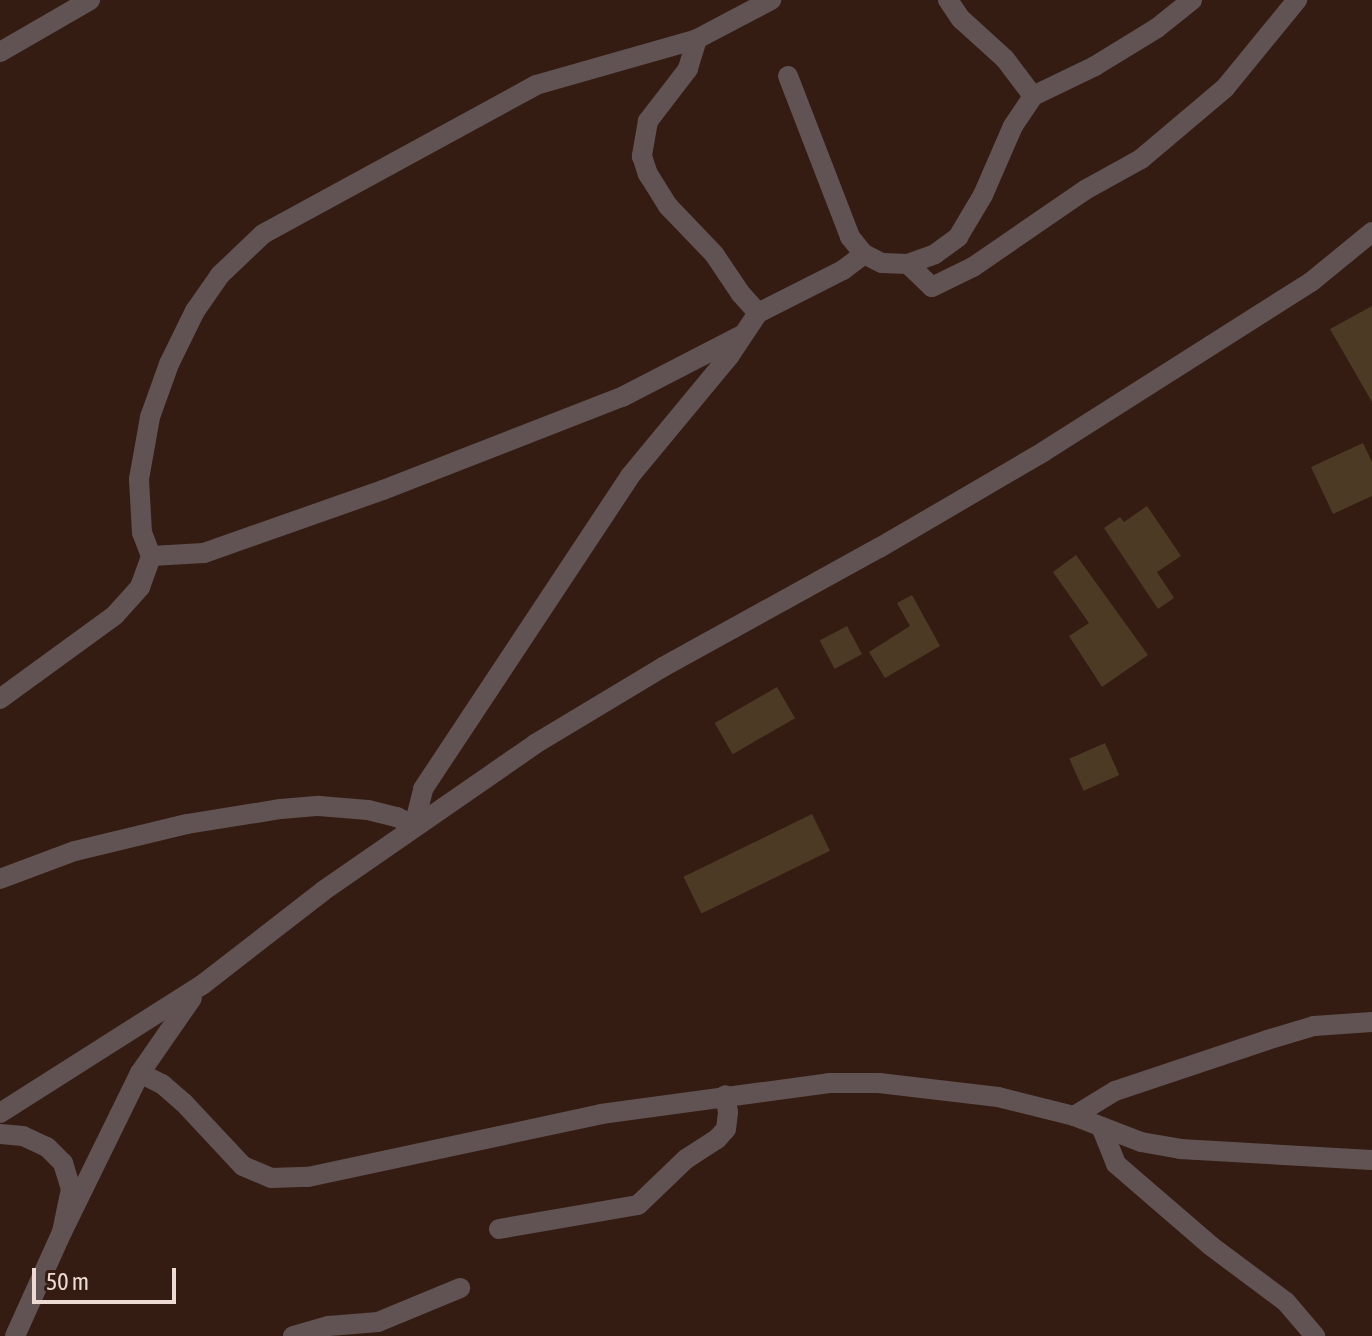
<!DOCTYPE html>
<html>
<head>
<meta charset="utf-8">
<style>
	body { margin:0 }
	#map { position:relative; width:1372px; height:1336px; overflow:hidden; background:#351c12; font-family:"Asap Condensed",sans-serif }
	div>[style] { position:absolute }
	.building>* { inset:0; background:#4c3a24; transform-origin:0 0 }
	.minor>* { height:20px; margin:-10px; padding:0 10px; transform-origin:10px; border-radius:10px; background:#615354 }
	span { translate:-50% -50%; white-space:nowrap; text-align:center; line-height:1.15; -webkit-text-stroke:7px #351c12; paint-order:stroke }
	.scale { position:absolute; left:32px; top:1268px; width:144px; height:36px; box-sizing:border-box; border:4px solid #ecdad3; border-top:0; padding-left:10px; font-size:24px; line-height:28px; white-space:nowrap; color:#ecdad3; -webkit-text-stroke:6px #351c12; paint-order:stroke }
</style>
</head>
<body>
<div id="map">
	<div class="building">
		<div style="clip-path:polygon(1372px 306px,1372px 402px,1330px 329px)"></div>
		<div style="clip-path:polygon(1363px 443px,1372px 462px,1372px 496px,1333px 514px,1311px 467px)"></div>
		<div style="clip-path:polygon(1147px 506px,1181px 556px,1157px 572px,1174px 598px,1158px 609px,1104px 528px,1120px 517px,1124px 522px)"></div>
		<div style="clip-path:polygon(1076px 555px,1148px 655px,1102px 687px,1069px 636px,1089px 623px,1053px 572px)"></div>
		<div style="clip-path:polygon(912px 595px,940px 646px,885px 678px,869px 652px,910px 626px,897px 603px)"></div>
		<div style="left:847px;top:626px;width:32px;height:31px;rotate:62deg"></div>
		<div style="left:777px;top:687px;width:36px;height:72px;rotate:60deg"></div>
		<div style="left:1105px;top:743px;width:35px;height:39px;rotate:66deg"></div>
		<div style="left:812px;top:814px;width:41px;height:143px;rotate:64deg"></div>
	</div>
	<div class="minor">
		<div style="left:948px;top:0;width:23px;rotate:56deg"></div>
		<div style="left:961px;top:19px;width:59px;rotate:42.3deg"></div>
		<div style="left:1005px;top:59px;width:46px;rotate:52.9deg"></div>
		<div style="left:697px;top:39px;width:31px;rotate:107deg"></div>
		<div style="left:688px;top:69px;width:66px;rotate:127.6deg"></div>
		<div style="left:648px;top:121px;width:36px;rotate:100deg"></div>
		<div style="left:642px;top:156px;width:19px;rotate:72deg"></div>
		<div style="left:648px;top:174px;width:38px;rotate:58deg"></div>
		<div style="left:668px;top:206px;width:66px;rotate:46.2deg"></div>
		<div style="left:714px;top:254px;width:48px;rotate:56deg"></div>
		<div style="left:741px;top:294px;width:25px;rotate:48deg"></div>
		<div style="left:0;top:52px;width:104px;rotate:-30deg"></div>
		<div style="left:788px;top:76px;width:173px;rotate:68.9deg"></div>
		<div style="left:850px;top:237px;width:22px;rotate:51deg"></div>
		<div style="left:864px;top:254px;width:20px;rotate:27deg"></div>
		<div style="left:882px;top:263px;width:26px;rotate:2deg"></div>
		<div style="left:908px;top:264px;width:29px;rotate:-20deg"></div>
		<div style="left:935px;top:254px;width:29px;rotate:-36deg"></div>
		<div style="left:958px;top:237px;width:49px;rotate:-59.2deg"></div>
		<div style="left:983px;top:195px;width:75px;rotate:-66.5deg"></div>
		<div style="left:1013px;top:126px;width:36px;rotate:-56deg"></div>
		<div style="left:1033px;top:96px;width:69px;rotate:-25.8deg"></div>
		<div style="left:1095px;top:66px;width:73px;rotate:-31.5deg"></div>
		<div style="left:1157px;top:28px;width:45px;rotate:-38.7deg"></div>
		<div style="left:908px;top:264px;width:33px;rotate:44deg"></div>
		<div style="left:932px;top:287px;width:46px;rotate:-26deg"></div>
		<div style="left:973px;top:267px;width:136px;rotate:-34.5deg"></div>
		<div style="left:1085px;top:190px;width:64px;rotate:-29deg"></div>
		<div style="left:1141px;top:159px;width:110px;rotate:-40.2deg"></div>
		<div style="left:1225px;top:88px;width:114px;rotate:-50.7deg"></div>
		<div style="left:151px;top:556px;width:53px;rotate:-3.2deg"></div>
		<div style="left:204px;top:553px;width:190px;rotate:-19.4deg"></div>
		<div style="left:383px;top:490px;width:256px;rotate:-21.3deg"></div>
		<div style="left:622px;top:397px;width:133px;rotate:-27.3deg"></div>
		<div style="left:0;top:699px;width:142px;rotate:-36.1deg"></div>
		<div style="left:115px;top:615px;width:38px;rotate:-48deg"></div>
		<div style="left:140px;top:587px;width:33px;rotate:-70deg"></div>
		<div style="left:151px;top:556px;width:25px;rotate:-111deg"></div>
		<div style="left:142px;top:533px;width:54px;rotate:-93.2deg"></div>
		<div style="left:139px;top:479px;width:63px;rotate:-79.9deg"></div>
		<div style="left:150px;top:417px;width:56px;rotate:-70.3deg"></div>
		<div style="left:169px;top:364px;width:59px;rotate:-63.9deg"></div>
		<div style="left:195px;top:311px;width:44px;rotate:-55.2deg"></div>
		<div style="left:220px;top:275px;width:59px;rotate:-43.6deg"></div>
		<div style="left:263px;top:234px;width:311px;rotate:-28.6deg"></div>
		<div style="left:536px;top:85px;width:167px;rotate:-15.9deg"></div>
		<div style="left:697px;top:39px;width:84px;rotate:-27.8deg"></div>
		<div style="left:414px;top:826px;width:38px;rotate:-76deg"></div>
		<div style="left:423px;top:789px;width:375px;rotate:-56.5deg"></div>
		<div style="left:630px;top:476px;width:157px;rotate:-50.4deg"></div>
		<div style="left:730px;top:355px;width:50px;rotate:-56.3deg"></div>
		<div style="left:758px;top:313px;width:95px;rotate:-26.8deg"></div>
		<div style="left:843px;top:270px;width:26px;rotate:-37deg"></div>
		<div style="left:0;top:879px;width:80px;rotate:-20.5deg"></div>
		<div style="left:75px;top:851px;width:115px;rotate:-13.6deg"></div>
		<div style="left:187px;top:824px;width:95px;rotate:-9.1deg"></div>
		<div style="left:281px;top:809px;width:38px;rotate:-5deg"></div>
		<div style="left:319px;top:806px;width:49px;rotate:4.7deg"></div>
		<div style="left:368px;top:810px;width:30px;rotate:14deg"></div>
		<div style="left:397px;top:817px;width:19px;rotate:28deg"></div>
		<div style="left:140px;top:1073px;width:25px;rotate:27deg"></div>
		<div style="left:162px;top:1084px;width:29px;rotate:41deg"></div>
		<div style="left:184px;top:1103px;width:86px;rotate:46.9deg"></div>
		<div style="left:243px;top:1166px;width:30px;rotate:23deg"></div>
		<div style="left:271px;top:1178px;width:37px;rotate:-2deg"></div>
		<div style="left:308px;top:1177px;width:300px;rotate:-12.1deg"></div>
		<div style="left:601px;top:1114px;width:230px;rotate:-7.7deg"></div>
		<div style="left:829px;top:1083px;width:50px"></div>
		<div style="left:879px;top:1083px;width:120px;rotate:6.7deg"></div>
		<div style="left:998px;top:1097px;width:78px;rotate:14deg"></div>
		<div style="left:1074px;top:1116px;width:72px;rotate:21.2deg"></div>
		<div style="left:1141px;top:1142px;width:40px;rotate:10deg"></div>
		<div style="left:1180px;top:1149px;width:192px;rotate:3.3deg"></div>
		<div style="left:0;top:1113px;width:239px;rotate:-32.4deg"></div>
		<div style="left:202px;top:985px;width:153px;rotate:-37.8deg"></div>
		<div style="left:323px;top:891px;width:258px;rotate:-34.7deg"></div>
		<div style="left:535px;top:744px;width:149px;rotate:-31deg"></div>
		<div style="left:663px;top:667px;width:247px;rotate:-28.9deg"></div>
		<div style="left:879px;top:548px;width:190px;rotate:-30.3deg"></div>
		<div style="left:1043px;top:452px;width:317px;rotate:-32.4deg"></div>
		<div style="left:1311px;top:282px;width:79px;rotate:-39.3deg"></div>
		<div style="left:1074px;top:1116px;width:48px;rotate:-31.4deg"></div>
		<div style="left:1115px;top:1091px;width:160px;rotate:-18.5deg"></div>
		<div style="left:1267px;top:1040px;width:49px;rotate:-16.6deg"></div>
		<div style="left:1314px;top:1026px;width:58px;rotate:-3.9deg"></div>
		<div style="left:1102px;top:1129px;width:38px;rotate:68deg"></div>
		<div style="left:1116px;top:1164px;width:125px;rotate:40.8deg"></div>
		<div style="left:1211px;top:1246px;width:94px;rotate:36.7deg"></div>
		<div style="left:1286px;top:1302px;width:45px;rotate:49.5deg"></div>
		<div style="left:0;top:1134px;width:23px;rotate:5deg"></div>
		<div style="left:23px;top:1136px;width:26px;rotate:25deg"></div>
		<div style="left:47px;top:1147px;width:23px;rotate:45deg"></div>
		<div style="left:63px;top:1163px;width:27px;rotate:73deg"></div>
		<div style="left:71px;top:1189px;width:44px;rotate:101.8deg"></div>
		<div style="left:62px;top:1232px;width:114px;rotate:114.3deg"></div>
		<div style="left:499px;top:1229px;width:141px;rotate:-9.8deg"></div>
		<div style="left:638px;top:1205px;width:66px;rotate:-43.8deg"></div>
		<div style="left:686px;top:1159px;width:37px;rotate:-33deg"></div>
		<div style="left:717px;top:1139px;width:13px;rotate:-48deg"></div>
		<div style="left:726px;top:1129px;width:17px;rotate:-83deg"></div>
		<div style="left:728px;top:1112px;width:17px;rotate:-100deg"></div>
		<div style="left:62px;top:1232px;width:177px;rotate:-63.9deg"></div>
		<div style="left:140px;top:1073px;width:91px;rotate:-55.3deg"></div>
		<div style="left:293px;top:1336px;width:37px;rotate:-16deg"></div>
		<div style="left:329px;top:1326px;width:49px;rotate:-4.7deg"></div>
		<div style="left:378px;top:1322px;width:89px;rotate:-22.5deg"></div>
	</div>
	<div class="scale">50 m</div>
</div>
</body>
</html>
